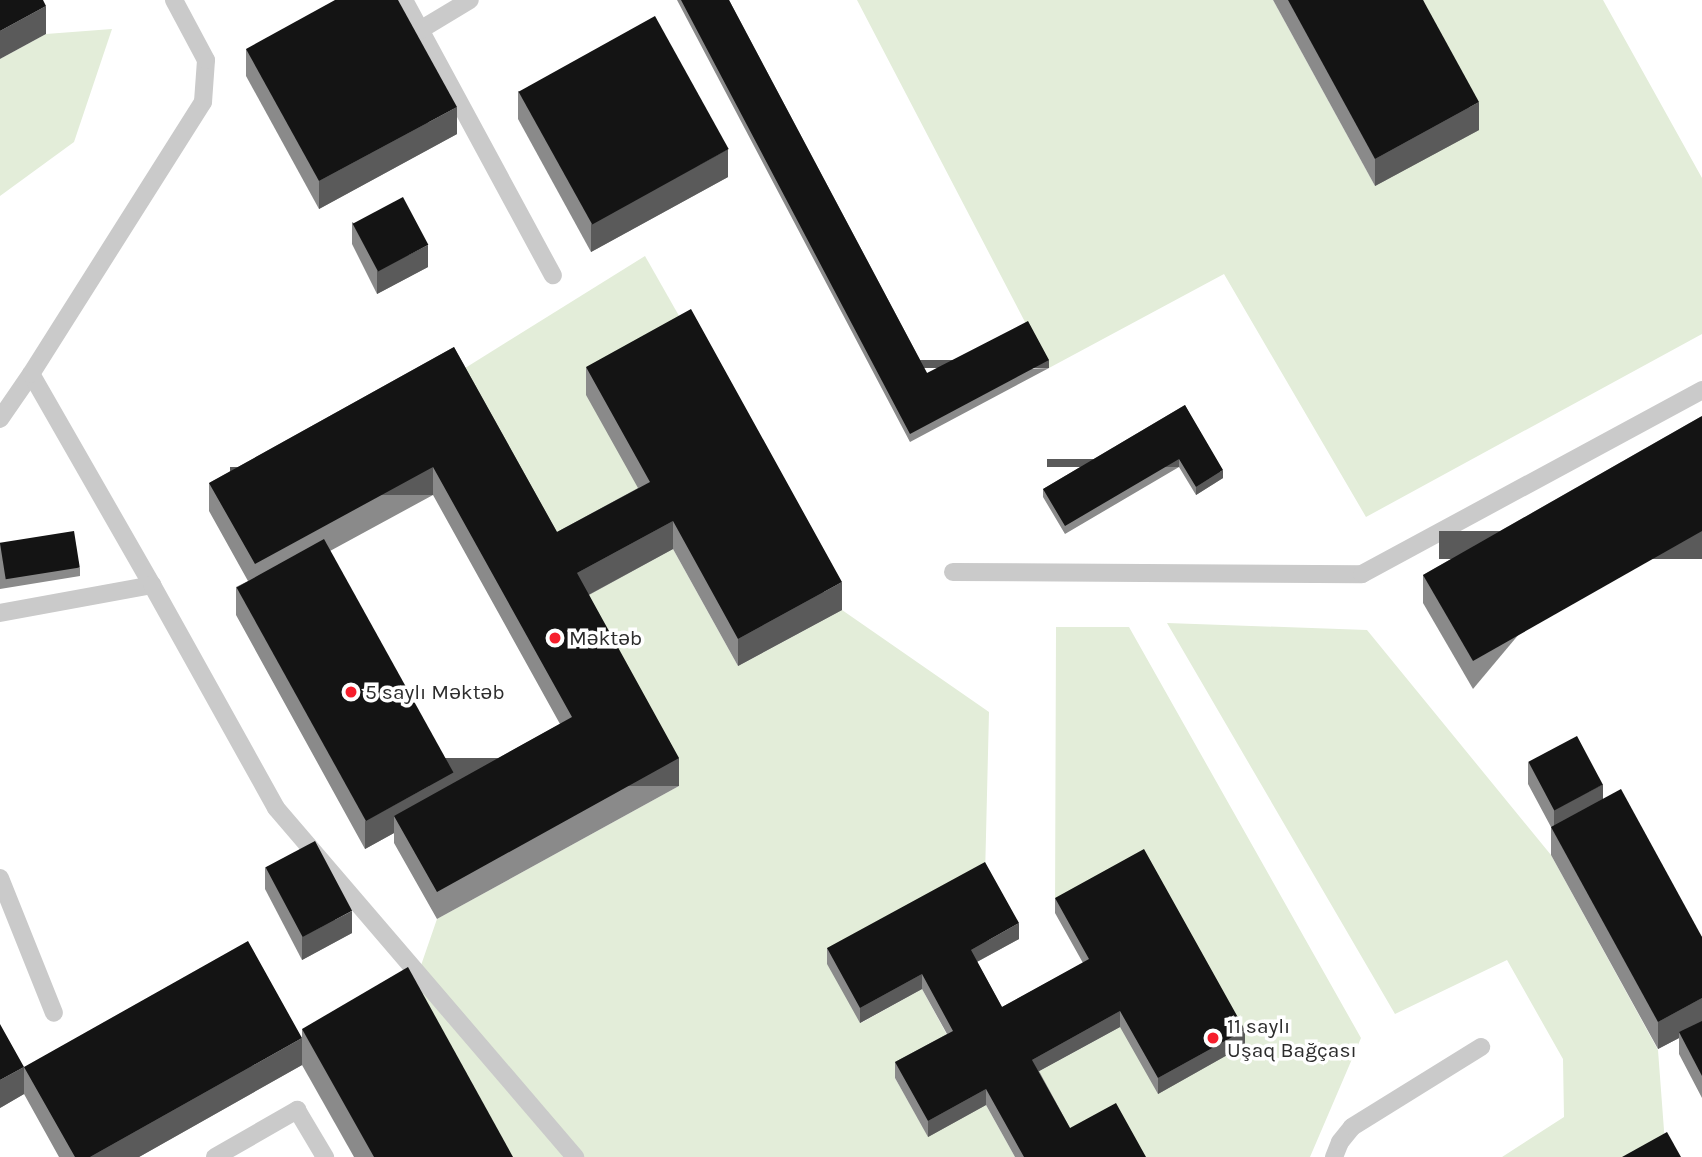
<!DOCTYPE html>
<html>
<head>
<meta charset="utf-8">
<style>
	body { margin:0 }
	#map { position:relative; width:1702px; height:1157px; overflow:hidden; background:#fff; font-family:Karla,sans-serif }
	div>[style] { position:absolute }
	.green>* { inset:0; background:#e3edd9 }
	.service>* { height:18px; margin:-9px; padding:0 9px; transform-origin:9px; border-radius:9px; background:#cacaca }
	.wall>* { inset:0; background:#8a8a8a }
	.shaded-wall>* { inset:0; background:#5a5a5a; transform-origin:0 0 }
	.building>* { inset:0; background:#141414; transform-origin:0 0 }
	.dots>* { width:19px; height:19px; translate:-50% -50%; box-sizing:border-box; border:4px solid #fff; border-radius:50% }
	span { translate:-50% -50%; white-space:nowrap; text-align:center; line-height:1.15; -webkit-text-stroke:7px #fff; paint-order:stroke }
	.poi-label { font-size:21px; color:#2d2d2d }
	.left { translate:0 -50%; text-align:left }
</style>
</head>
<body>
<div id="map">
	<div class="green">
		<div style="clip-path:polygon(857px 0,1273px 0,1375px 186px,1408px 0,1603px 0,1702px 178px,1702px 334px,1366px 517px,1224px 274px,1049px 368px)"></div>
		<div style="clip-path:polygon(112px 29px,74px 142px,0 196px,0 59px,46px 34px)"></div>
		<div style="clip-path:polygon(645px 256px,691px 337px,650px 509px,557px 560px,454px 375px)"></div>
		<div style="clip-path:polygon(673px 549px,738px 666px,842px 610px,989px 712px,985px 877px,861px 1023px,922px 989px,953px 1046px,895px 1078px,928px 1136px,986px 1105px,1015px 1157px,493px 1157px,408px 1003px,437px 919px,679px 786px,577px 601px)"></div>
		<div style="clip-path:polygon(1167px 623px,1367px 630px,1551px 855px,1658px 1050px,1666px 1157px,1502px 1157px,1564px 1117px,1563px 1059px,1507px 960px,1395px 1014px)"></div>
		<div style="clip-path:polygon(1056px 627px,1129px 627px,1361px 1038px,1310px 1157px,1137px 1157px,1070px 1144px,1032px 1075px,1120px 1027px,1245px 1045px,1055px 913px)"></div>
	</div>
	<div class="service">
		<div style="left:404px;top:0;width:313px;rotate:61.6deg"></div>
		<div style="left:420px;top:30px;width:58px;rotate:-31deg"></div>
		<div style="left:0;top:419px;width:55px;rotate:-55.4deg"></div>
		<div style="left:953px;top:572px;width:409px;rotate:0.3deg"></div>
		<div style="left:1362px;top:574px;width:387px;rotate:-28.4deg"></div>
		<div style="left:152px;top:585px;width:243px;rotate:-119.8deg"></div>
		<div style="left:31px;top:374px;width:322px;rotate:-57.7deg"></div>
		<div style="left:203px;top:102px;width:42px;rotate:-85.9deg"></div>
		<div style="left:206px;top:60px;width:68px;rotate:-118.1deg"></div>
		<div style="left:0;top:613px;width:155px;rotate:-10.4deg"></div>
		<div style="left:152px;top:585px;width:255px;rotate:60.9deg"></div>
		<div style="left:276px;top:808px;width:460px;rotate:49.4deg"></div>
		<div style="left:0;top:878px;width:145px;rotate:68.2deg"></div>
		<div style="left:215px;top:1157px;width:95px;rotate:-29.8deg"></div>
		<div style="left:297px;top:1110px;width:55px;rotate:59.2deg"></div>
		<div style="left:1334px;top:1157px;width:16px;rotate:-68deg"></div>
		<div style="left:1340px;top:1142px;width:19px;rotate:-51deg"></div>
		<div style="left:1352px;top:1127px;width:152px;rotate:-31.8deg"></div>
	</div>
	<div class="wall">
		<div style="clip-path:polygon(677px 0,729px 0,927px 373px,1049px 368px,910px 442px)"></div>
		<div style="clip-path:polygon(1273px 0,1423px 0,1479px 130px,1375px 186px)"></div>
		<div style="clip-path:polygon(246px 49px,457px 134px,319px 209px,246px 76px)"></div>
		<div style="clip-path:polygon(518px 91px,728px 177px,591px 252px,518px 119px)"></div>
		<div style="clip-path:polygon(352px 222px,428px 267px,377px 294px,352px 244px)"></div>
		<div style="clip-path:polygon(evenodd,454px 347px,557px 532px,638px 488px,586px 395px,586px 367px,842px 610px,738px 666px,673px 549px,589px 595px,679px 786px,437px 919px,394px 843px,394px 833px,365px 849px,236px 615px,236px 587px,248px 581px,209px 511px,209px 483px,454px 347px,433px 495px,560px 724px,453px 783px,330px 551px,433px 495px)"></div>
		<div style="clip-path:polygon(1185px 405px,1223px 478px,1196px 495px,1179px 467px,1065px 534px,1043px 497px,1043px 489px)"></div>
		<div style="clip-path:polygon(1702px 416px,1473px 689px,1423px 603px,1423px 575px)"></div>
		<div style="clip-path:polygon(0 543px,80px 568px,80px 576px,0 589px)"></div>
		<div style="clip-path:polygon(1528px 762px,1603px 799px,1702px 937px,1702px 1098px,1679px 1054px,1679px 1038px,1658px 1049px,1551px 855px,1551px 827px,1528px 784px)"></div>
		<div style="clip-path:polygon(265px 867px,352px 933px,302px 960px,265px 889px)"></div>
		<div style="clip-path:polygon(1055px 898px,1245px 1045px,1158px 1094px,1120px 1027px,1039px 1071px,1070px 1128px,1146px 1157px,1015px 1157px,986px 1105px,928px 1137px,895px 1078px,895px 1062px,947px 1034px,922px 989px,860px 1023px,827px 964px,827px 948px,1019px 939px,977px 962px,1002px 1007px,1083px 963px,1055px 913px)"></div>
		<div style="clip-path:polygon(302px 1029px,513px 1157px,354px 1157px,302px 1065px)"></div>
		<div style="clip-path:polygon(302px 1065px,139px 1157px,59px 1157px,24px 1094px,0 1108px,24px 1067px)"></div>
	</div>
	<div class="shaded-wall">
		<div style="clip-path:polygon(46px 6px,46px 34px,0 59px,0 31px)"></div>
		<div style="clip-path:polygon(1479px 102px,1479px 130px,1375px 186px,1375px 159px)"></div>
		<div style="clip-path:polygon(457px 107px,457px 134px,319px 209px,319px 181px)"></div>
		<div style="clip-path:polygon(728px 149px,728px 177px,591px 252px,591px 224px)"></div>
		<div style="clip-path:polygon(428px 245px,428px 267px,377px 294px,377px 271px)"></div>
		<div style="left:1049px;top:360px;width:8px;height:157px;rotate:90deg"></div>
		<div style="left:1179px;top:459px;width:8px;height:132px;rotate:90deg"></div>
		<div style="left:433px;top:467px;width:28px;height:203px;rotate:90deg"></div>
		<div style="clip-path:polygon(1223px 470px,1223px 478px,1196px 495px,1196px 487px)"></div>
		<div style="clip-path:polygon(673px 521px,673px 549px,577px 601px,577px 573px)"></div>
		<div style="left:1702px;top:531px;width:28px;height:263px;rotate:90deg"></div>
		<div style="clip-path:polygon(842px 582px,842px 610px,738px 666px,738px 639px)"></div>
		<div style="left:679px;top:758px;width:28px;height:277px;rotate:90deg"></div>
		<div style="clip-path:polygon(453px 773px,453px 801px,394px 816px,394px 833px,365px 849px,365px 821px)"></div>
		<div style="clip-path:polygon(1603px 784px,1603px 806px,1554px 832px,1554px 810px)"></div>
		<div style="clip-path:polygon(352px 911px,352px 933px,302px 960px,302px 937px)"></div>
		<div style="clip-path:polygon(1019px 923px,1019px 939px,971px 965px,971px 950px)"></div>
		<div style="clip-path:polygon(922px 974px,922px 989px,860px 1023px,860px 1008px)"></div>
		<div style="clip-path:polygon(1702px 998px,1702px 1026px,1679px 1032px,1679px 1038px,1658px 1049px,1658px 1022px)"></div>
		<div style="clip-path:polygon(1120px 1011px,1120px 1027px,1032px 1075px,1032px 1060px)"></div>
		<div style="clip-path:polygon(1245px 1030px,1245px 1045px,1158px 1094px,1158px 1078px)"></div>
		<div style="clip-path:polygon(302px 1038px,302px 1065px,139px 1157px,90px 1157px)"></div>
		<div style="clip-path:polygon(24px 1067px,24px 1094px,0 1108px,0 1080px)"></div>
		<div style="clip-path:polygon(986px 1089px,986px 1105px,928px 1137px,928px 1121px)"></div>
	</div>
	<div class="building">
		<div style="clip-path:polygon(0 0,43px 0,46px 6px,0 31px)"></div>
		<div style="clip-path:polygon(335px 0,398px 0,457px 107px,319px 181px,246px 49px)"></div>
		<div style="clip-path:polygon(681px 0,729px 0,927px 373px,1028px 321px,1049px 360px,910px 434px)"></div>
		<div style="clip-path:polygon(1288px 0,1423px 0,1479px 102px,1375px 159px)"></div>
		<div style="left:655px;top:16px;width:152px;height:156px;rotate:61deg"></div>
		<div style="left:403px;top:197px;width:54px;height:57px;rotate:62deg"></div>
		<div style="clip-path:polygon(691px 309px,842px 582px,738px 639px,673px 521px,577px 573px,679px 758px,437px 892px,394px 816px,572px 717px,433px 467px,255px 564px,209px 483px,454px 347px,557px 532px,650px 482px,586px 367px)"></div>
		<div style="clip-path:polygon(1185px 405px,1223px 470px,1196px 487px,1179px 459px,1065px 526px,1043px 489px)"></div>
		<div style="clip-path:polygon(1702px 416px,1702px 531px,1473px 661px,1423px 575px)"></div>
		<div style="left:74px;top:531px;width:37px;height:75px;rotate:81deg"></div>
		<div style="left:324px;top:539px;width:267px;height:100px;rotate:61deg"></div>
		<div style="left:1577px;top:736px;width:55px;height:55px;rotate:62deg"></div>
		<div style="clip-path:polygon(1621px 789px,1702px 937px,1702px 998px,1658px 1022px,1551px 827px)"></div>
		<div style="left:315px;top:841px;width:79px;height:56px;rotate:62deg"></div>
		<div style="clip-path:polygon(1144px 849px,1245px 1030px,1158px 1078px,1120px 1011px,1032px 1060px,1070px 1128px,1116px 1103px,1146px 1157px,1024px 1157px,986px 1089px,928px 1121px,895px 1062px,953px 1031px,922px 974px,860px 1008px,827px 948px,985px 862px,1019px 923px,971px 950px,1002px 1007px,1089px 959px,1055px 898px)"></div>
		<div style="clip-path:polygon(248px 941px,302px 1038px,90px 1157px,75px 1157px,24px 1067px,0 1080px,0 1024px,24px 1067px)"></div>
		<div style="clip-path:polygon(408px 967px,513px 1157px,374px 1157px,302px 1029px)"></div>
		<div style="clip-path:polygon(1702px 1021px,1702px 1076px,1679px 1032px)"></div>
		<div style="clip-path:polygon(1667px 1132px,1681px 1157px,1622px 1157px)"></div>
	</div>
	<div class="dots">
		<div style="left:555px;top:638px;background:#f61e2c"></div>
		<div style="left:351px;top:692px;background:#f61e2c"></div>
		<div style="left:1213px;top:1038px;background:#f61e2c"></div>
	</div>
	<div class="poi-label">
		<span class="left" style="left:569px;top:638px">Məktəb</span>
		<span class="left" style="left:365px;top:692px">5 saylı Məktəb</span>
		<span class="left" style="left:1227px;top:1038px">11 saylı<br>Uşaq Bağçası</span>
	</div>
</div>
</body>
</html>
